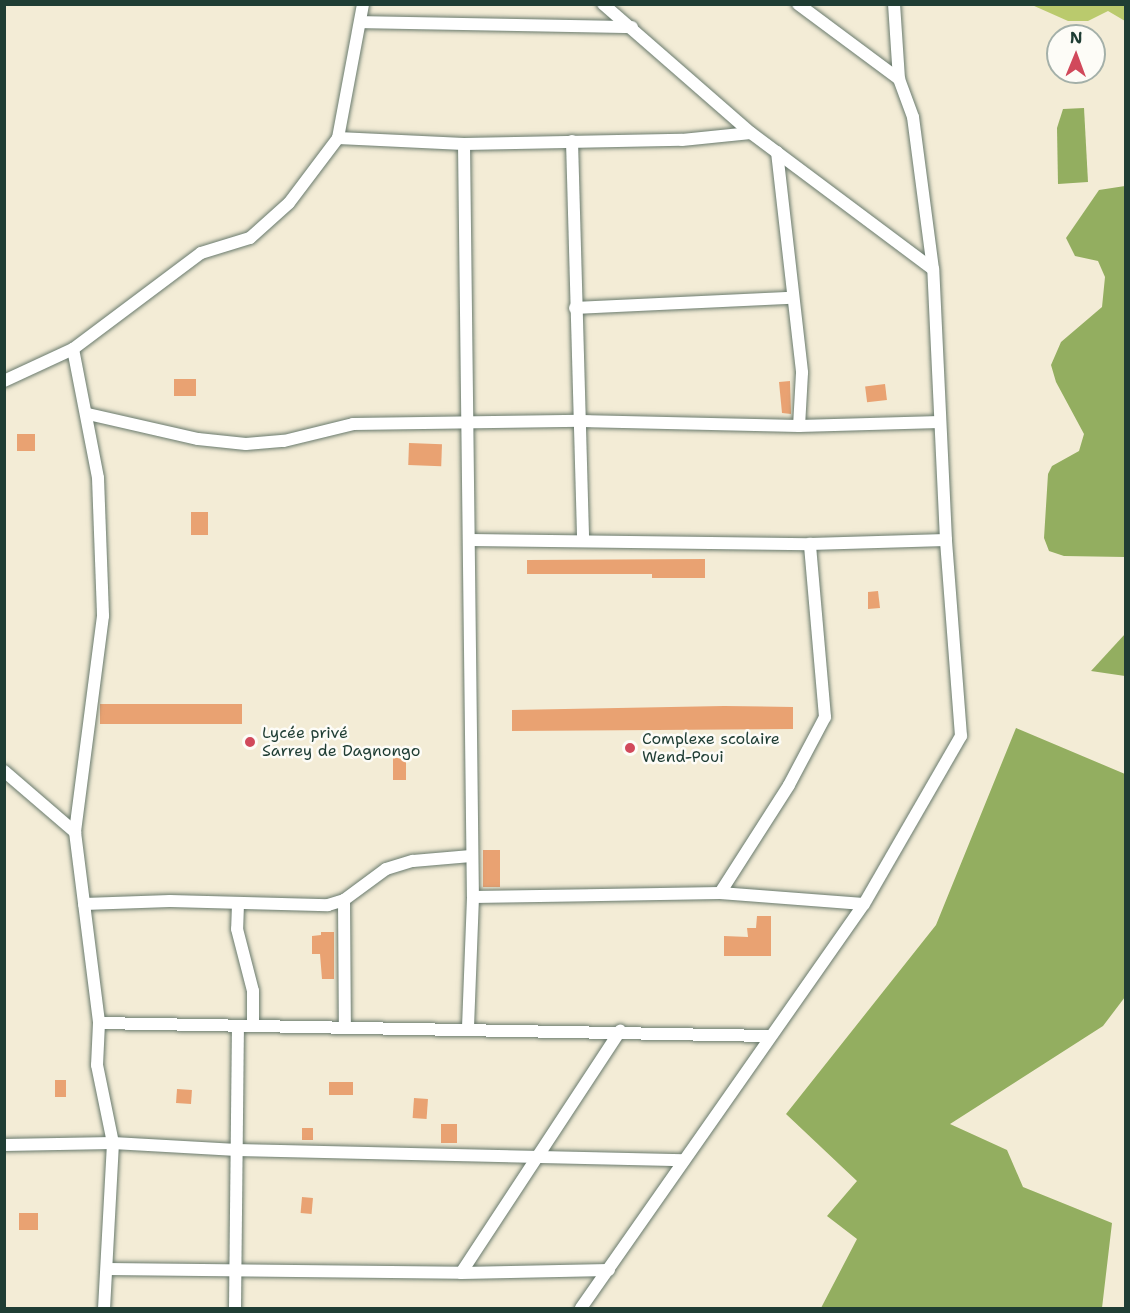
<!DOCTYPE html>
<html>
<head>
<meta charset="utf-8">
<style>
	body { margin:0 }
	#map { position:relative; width:1130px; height:1313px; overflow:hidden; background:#f3ecd6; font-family:"Shantell Sans",sans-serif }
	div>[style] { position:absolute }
	.green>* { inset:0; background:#baca6d }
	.forest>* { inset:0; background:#93ae60 }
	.building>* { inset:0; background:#e9a272; transform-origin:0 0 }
	.roads { filter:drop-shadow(0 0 2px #697a6d) drop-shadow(0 0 2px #697a6d) }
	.minor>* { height:12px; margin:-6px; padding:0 6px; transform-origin:6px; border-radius:6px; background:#fff }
	.dots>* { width:16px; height:16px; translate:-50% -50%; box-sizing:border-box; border:3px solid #fdfcf7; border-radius:50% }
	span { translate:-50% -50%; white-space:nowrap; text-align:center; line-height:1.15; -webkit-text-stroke:5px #fdfcf7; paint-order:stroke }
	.poi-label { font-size:16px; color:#1f3d34 }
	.left { translate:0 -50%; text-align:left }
	.frame { position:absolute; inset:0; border:6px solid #1f3d34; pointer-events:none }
	.north { position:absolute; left:1046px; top:24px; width:60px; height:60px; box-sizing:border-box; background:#fdfcf7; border:2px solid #a4b0a9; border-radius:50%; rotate:1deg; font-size:16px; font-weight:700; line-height:24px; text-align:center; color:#1f3d34 }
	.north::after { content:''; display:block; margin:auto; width:21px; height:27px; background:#d1495b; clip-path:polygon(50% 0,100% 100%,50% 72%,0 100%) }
</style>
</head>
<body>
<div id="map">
	<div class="green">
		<div style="clip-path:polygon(1032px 5px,1125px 5px,1125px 21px,1108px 11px,1088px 21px,1068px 21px)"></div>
	</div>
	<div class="forest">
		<div style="clip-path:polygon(1084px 108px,1088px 182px,1058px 184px,1057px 128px,1063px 109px)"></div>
		<div style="clip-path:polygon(1125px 186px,1125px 557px,1064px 556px,1049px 551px,1044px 538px,1048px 474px,1052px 466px,1079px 451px,1084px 434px,1056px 382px,1051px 365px,1061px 342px,1102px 307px,1105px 277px,1098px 261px,1075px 256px,1066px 238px,1099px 190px)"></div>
		<div style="clip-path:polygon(1125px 634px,1125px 676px,1091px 671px)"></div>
		<div style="clip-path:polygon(1016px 728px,1125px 774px,1125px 997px,1103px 1026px,950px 1124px,1007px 1150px,1023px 1187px,1112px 1223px,1102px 1308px,821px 1308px,857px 1239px,827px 1216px,857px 1181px,786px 1114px,936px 925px)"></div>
	</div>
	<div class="building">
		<div style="left:174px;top:379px;width:22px;height:17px"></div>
		<div style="clip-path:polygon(790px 381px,791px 414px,782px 413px,779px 382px)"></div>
		<div style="left:885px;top:384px;width:16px;height:20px;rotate:83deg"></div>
		<div style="left:17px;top:434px;width:18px;height:17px"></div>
		<div style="left:409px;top:443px;width:33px;height:22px;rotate:2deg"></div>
		<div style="left:191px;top:512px;width:17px;height:23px"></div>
		<div style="clip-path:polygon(705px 559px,705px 578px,652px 578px,652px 574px,527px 574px,527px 560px)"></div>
		<div style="clip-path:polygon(878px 591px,880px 608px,868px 609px,868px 592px)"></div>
		<div style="left:242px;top:704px;width:20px;height:142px;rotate:90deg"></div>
		<div style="clip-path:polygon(724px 706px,793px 707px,793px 729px,512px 731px,512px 710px)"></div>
		<div style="left:393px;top:758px;width:13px;height:22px"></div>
		<div style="left:483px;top:850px;width:17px;height:37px"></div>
		<div style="clip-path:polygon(757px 916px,771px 916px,771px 956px,724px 956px,724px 936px,748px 937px,747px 928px,756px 928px)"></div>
		<div style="clip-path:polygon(321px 932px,334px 932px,334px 979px,322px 979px,320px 954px,312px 954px,312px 936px,321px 935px)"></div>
		<div style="left:55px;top:1080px;width:11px;height:17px"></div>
		<div style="left:329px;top:1082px;width:24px;height:13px"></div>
		<div style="left:177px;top:1089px;width:15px;height:14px;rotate:4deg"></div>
		<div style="left:414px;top:1098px;width:14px;height:20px;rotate:4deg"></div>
		<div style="left:441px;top:1124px;width:16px;height:19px"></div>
		<div style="left:302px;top:1128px;width:11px;height:12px"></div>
		<div style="left:302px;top:1197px;width:11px;height:16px;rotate:5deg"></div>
		<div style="left:19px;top:1213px;width:19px;height:17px"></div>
	</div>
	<div class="roads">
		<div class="minor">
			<div style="left:603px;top:4px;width:196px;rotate:41.1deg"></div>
			<div style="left:751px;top:133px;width:227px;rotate:36.8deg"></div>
			<div style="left:798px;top:4px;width:126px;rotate:36.6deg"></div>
			<div style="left:361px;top:22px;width:271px;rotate:1.1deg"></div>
			<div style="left:338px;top:138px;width:126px;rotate:2.7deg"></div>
			<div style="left:464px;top:144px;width:218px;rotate:-1.1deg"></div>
			<div style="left:682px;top:140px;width:69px;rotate:-5.8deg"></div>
			<div style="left:572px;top:141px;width:399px;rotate:88.4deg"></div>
			<div style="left:464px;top:144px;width:753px;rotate:89.32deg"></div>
			<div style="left:473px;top:897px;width:133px;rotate:92.2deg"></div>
			<div style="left:777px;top:152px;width:222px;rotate:83.5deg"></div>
			<div style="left:802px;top:373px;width:53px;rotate:93.2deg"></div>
			<div style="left:575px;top:308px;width:216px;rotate:-2.7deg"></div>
			<div style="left:73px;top:349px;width:131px;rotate:79deg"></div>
			<div style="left:98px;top:478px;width:138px;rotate:87.9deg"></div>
			<div style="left:103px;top:616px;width:218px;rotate:97.4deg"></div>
			<div style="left:4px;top:381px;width:76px;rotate:-24.9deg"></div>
			<div style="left:73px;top:349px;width:160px;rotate:-36.9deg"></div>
			<div style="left:201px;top:253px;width:51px;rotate:-17deg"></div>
			<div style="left:250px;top:238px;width:52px;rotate:-41.9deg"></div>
			<div style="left:289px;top:203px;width:81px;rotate:-53deg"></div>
			<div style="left:338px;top:138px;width:136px;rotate:-79.4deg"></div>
			<div style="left:88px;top:414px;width:113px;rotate:12.8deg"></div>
			<div style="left:198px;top:439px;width:48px;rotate:5.9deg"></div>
			<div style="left:246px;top:444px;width:38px;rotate:-5deg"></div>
			<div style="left:284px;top:441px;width:71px;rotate:-13.8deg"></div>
			<div style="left:353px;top:424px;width:229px;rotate:-0.8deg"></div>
			<div style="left:582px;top:421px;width:217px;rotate:1.3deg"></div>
			<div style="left:799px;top:426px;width:141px;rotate:-1.6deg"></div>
			<div style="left:470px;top:540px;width:340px;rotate:0.7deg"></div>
			<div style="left:810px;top:544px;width:136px;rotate:-1.7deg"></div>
			<div style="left:4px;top:771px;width:94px;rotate:40.7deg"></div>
			<div style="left:75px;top:832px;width:193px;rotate:82.8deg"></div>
			<div style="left:99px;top:1023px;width:42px;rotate:92.7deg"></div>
			<div style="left:97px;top:1065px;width:80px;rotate:78.4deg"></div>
			<div style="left:113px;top:1143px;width:165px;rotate:93.1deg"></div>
			<div style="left:720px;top:893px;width:128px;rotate:-57.4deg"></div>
			<div style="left:789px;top:785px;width:77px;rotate:-62.1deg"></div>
			<div style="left:825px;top:717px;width:174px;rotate:-95deg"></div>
			<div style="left:473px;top:897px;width:247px;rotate:-0.9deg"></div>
			<div style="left:720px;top:893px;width:144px;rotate:4.4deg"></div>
			<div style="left:344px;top:900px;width:128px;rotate:89.6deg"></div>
			<div style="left:84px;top:904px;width:86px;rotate:-2deg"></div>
			<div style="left:170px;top:901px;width:158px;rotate:1.5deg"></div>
			<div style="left:328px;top:905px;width:17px;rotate:-17deg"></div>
			<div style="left:344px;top:900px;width:52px;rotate:-36.4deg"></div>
			<div style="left:386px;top:869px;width:28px;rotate:-17deg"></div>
			<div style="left:413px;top:861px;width:58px;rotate:-4.9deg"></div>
			<div style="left:238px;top:904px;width:25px;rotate:92deg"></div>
			<div style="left:237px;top:929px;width:64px;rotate:75.5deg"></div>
			<div style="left:253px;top:991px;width:35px;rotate:90deg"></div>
			<div style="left:99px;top:1023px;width:671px;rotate:1.11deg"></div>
			<div style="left:4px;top:1145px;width:109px;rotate:-1.1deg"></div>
			<div style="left:113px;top:1143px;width:124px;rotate:3.2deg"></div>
			<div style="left:237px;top:1150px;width:447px;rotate:1.3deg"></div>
			<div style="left:107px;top:1269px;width:354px;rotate:0.6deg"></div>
			<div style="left:461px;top:1273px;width:148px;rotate:-1.2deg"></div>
			<div style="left:461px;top:1273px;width:290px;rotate:-56.7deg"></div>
			<div style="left:235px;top:1308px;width:282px;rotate:-89.4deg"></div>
			<div style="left:581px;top:1308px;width:493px;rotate:-55deg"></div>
			<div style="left:864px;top:904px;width:194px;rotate:-60deg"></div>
			<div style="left:961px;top:736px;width:197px;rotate:-94.4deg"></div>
			<div style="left:946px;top:540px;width:271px;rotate:-92.7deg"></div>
			<div style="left:933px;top:269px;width:153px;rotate:-97.5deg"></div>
			<div style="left:913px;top:117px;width:40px;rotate:-110.2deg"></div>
			<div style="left:899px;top:79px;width:75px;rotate:-93.8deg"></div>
		</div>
	</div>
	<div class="dots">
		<div style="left:250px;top:742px;background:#d1495b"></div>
		<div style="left:630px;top:748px;background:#d1495b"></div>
	</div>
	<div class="poi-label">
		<span class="left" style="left:262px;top:742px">Lycée privé<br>Sarrey de Dagnongo</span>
		<span class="left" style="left:642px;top:748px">Complexe scolaire<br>Wend-Poui</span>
	</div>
	<div class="frame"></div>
	<div class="north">N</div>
</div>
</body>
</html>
